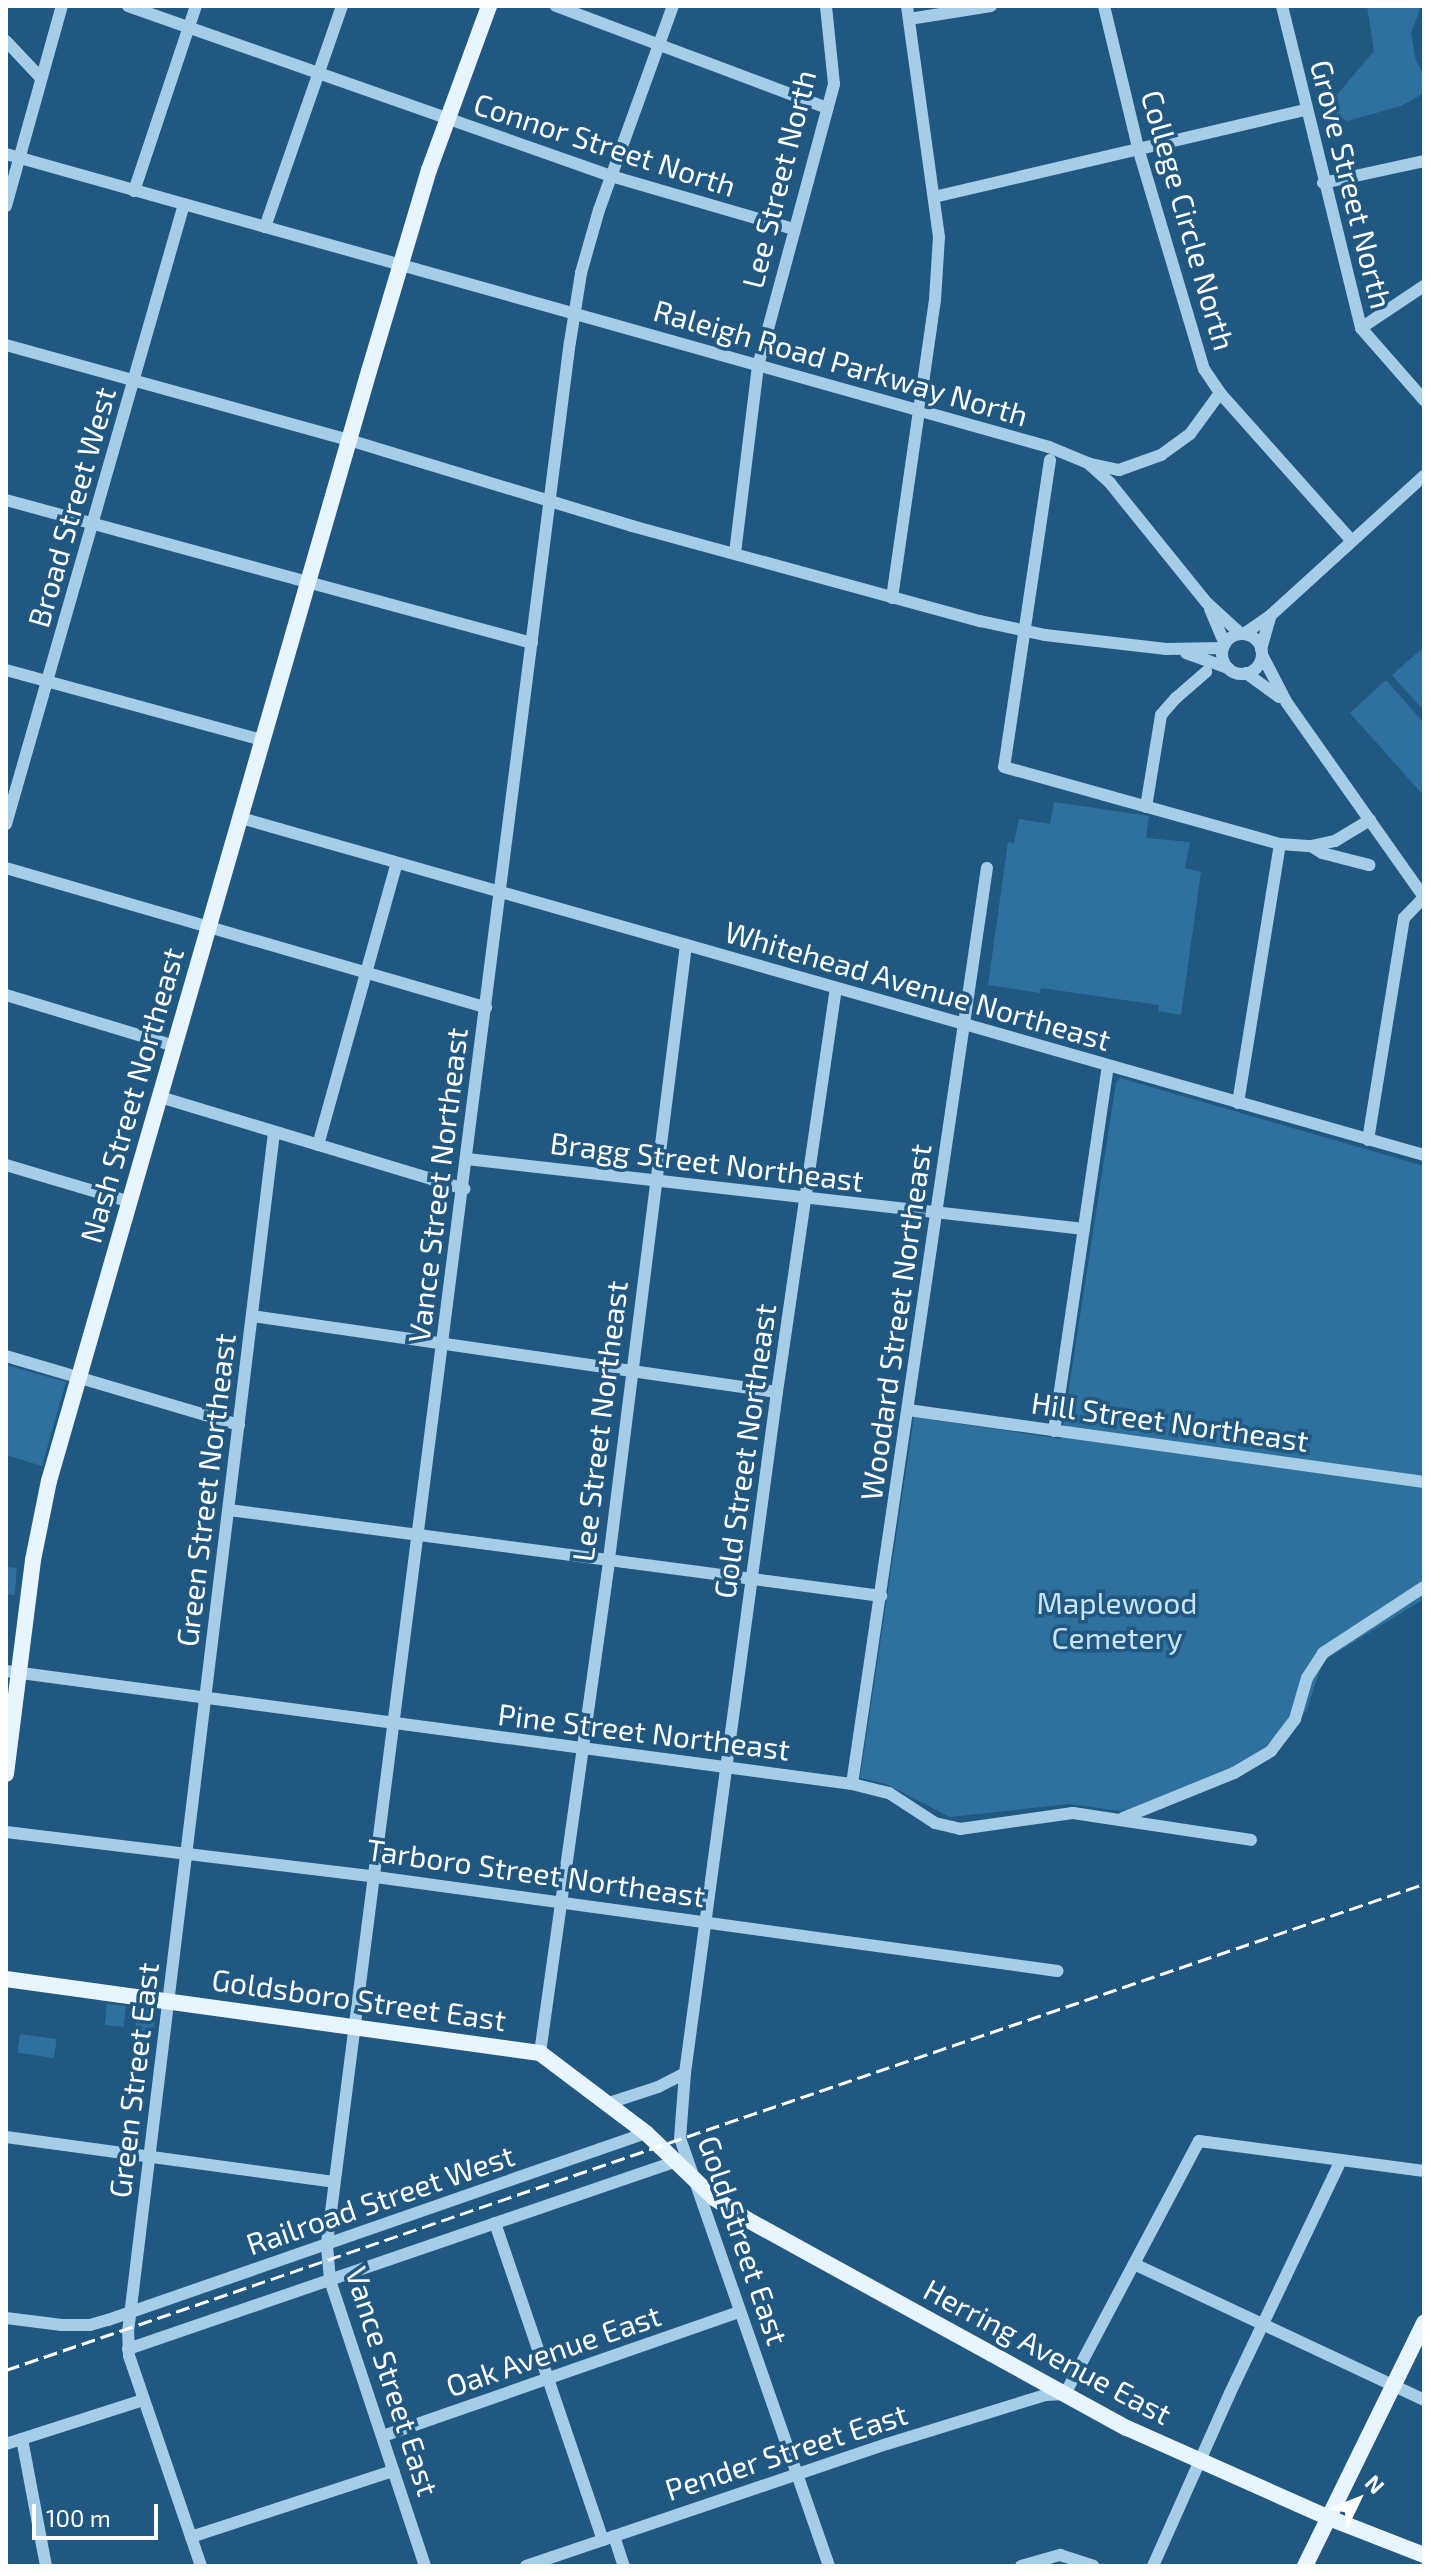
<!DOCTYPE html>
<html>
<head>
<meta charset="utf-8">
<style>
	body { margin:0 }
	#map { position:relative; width:1430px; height:2572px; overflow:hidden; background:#205882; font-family:"Exo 2",sans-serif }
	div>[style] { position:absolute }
	.green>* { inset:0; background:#2f719e; transform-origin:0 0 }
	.minor>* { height:12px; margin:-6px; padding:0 6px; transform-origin:6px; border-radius:6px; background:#a6cde8 }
	.minor>.ring { margin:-6px; padding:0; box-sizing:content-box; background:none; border:12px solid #a6cde8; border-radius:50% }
	.major>* { height:16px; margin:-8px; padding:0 8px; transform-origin:8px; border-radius:8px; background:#e8f4fe }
	.rail>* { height:3px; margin-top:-1.5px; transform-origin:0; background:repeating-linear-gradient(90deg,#fff 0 14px,transparent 0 20px) }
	span { translate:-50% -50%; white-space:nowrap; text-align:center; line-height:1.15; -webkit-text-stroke:7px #205882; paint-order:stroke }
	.street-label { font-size:30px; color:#fff }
	.park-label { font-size:30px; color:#cae4f6 }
	.frame { position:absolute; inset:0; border:8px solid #fff; pointer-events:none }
	.north { position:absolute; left:1318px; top:2460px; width:80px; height:80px; -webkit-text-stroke:6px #205882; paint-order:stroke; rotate:47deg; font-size:22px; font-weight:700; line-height:32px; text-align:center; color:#fff }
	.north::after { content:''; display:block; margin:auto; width:28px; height:36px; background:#fff; clip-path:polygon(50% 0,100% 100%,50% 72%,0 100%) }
	.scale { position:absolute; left:32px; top:2504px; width:126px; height:36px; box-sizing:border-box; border:4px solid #fff; border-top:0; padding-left:10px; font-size:24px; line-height:28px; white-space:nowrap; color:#fff; -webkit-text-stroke:6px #205882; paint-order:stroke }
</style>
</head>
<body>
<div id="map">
	<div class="green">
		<div style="clip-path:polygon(1367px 6px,1421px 6px,1411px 33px,1416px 61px,1424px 76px,1424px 93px,1401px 106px,1347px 121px,1337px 114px,1335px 97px,1374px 51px)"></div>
		<div style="clip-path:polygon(1424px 647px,1424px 711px,1392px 675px)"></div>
		<div style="clip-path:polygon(1386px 680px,1424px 723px,1424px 796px,1350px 713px)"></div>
		<div style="clip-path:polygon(1054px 802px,1149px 816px,1146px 838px,1190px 842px,1185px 868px,1201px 872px,1181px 1015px,1158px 1011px,1159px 1005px,1041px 988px,1040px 993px,988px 985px,1008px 842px,1014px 843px,1019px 819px,1050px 824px)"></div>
		<div style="clip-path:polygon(1120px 1078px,1424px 1166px,1424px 1599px,1323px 1661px,1307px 1709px,1281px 1747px,1238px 1775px,1158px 1806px,1120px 1811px,1070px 1804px,950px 1817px,886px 1784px,860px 1778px,914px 1417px,1061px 1439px,1116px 1083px)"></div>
		<div style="clip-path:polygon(6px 1365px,66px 1382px,42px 1466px,6px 1455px)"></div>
		<div style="left:6px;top:1567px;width:11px;height:27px;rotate:5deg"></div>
		<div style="left:107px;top:2004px;width:19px;height:21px;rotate:6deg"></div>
		<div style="left:137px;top:2008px;width:19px;height:22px;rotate:6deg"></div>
		<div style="left:20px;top:2034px;width:37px;height:19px;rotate:8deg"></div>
	</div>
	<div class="minor">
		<div style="left:128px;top:6px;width:512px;rotate:19.39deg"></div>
		<div style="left:611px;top:176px;width:190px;rotate:16.2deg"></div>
		<div style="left:556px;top:6px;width:290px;rotate:20.6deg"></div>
		<div style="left:1104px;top:6px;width:146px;rotate:76.5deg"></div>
		<div style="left:1138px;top:148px;width:231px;rotate:73.4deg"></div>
		<div style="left:1204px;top:369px;width:29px;rotate:56deg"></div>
		<div style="left:1220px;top:393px;width:198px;rotate:48.3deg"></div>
		<div style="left:1282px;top:6px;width:332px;rotate:76.2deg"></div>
		<div style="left:1361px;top:328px;width:96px;rotate:48.8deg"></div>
		<div style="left:909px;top:19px;width:83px;rotate:-9deg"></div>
		<div style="left:6px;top:41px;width:51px;rotate:46.6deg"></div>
		<div style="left:6px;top:154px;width:1083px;rotate:15.69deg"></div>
		<div style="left:1049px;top:447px;width:42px;rotate:22.3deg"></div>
		<div style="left:1088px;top:463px;width:30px;rotate:42deg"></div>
		<div style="left:1110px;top:483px;width:154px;rotate:51.1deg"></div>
		<div style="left:1207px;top:603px;width:46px;rotate:42.4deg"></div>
		<div style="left:1323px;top:183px;width:103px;rotate:-12.3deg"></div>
		<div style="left:134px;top:191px;width:195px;rotate:-71.5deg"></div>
		<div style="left:934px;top:197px;width:382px;rotate:-13.2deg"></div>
		<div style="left:6px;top:206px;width:208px;rotate:-74.4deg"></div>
		<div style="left:265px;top:227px;width:234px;rotate:-70.8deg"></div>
		<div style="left:1361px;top:328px;width:76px;rotate:-33.7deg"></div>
		<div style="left:6px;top:345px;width:356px;rotate:15.5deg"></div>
		<div style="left:349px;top:440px;width:296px;rotate:16.9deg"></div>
		<div style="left:632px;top:526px;width:361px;rotate:15.3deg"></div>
		<div style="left:980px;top:621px;width:66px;rotate:12.2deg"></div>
		<div style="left:1045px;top:635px;width:122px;rotate:6.6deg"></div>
		<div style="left:1166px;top:649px;width:57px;rotate:-1deg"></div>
		<div style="left:1050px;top:460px;width:310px;rotate:98.5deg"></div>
		<div style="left:1004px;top:767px;width:287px;rotate:15.6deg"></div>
		<div style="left:1280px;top:844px;width:31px;rotate:4deg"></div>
		<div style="left:1311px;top:846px;width:25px;rotate:-12deg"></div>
		<div style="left:1335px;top:841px;width:41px;rotate:-31deg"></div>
		<div style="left:1091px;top:464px;width:29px;rotate:12deg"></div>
		<div style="left:1119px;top:470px;width:45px;rotate:-19.7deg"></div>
		<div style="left:1161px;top:455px;width:36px;rotate:-36deg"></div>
		<div style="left:1190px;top:434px;width:51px;rotate:-53.8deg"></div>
		<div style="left:6px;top:500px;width:545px;rotate:15.21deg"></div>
		<div style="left:735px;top:553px;width:188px;rotate:-83deg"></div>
		<div style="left:758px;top:366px;width:292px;rotate:-74.9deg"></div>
		<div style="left:834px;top:84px;width:78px;rotate:-95.9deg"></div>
		<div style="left:892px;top:598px;width:301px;rotate:-81.8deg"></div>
		<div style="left:935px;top:300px;width:63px;rotate:-86.4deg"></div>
		<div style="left:939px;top:237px;width:233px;rotate:-97.9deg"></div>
		<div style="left:1210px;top:609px;width:38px;rotate:67deg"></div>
		<div style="left:1244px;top:634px;width:33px;rotate:-35deg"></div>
		<div style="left:1271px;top:615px;width:207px;rotate:-42.3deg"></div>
		<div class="ring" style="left:1222px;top:634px;width:28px;height:28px"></div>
		<div style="left:1261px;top:649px;width:35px;rotate:-74deg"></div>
		<div style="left:1186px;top:653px;width:45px;rotate:19.7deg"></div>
		<div style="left:1262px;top:655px;width:54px;rotate:62.5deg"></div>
		<div style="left:1287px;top:703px;width:237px;rotate:54.8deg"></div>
		<div style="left:6px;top:670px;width:265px;rotate:15.3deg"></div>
		<div style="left:1246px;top:673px;width:41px;rotate:36deg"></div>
		<div style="left:1146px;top:807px;width:93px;rotate:-80.7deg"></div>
		<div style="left:1161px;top:715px;width:23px;rotate:-49deg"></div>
		<div style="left:1176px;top:698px;width:40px;rotate:-41deg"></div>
		<div style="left:241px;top:818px;width:1230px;rotate:15.9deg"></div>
		<div style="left:6px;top:824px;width:645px;rotate:-73.98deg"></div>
		<div style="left:1311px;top:846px;width:13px;rotate:32deg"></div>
		<div style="left:1322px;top:853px;width:49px;rotate:14.3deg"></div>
		<div style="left:6px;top:868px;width:500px;rotate:16.2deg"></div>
		<div style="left:6px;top:995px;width:177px;rotate:16.8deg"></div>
		<div style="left:160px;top:1097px;width:318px;rotate:16.8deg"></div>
		<div style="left:1238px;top:1103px;width:262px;rotate:-80.8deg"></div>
		<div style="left:1368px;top:1140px;width:225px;rotate:-80.8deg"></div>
		<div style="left:1404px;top:918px;width:29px;rotate:-46deg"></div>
		<div style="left:318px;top:1145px;width:293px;rotate:-74.4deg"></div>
		<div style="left:467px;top:1159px;width:621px;rotate:6.47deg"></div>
		<div style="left:6px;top:1165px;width:129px;rotate:16.6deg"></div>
		<div style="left:252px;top:1316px;width:530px;rotate:8.24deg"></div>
		<div style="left:6px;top:1356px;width:243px;rotate:16.5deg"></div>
		<div style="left:908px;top:1410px;width:521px;rotate:7.94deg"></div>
		<div style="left:1054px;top:1431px;width:369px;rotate:-81.6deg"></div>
		<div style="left:229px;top:1510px;width:658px;rotate:7.51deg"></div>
		<div style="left:6px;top:1671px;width:854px;rotate:7.61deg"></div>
		<div style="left:852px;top:1784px;width:38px;rotate:14deg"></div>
		<div style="left:889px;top:1793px;width:55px;rotate:33.1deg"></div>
		<div style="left:935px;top:1823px;width:26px;rotate:13deg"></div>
		<div style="left:960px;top:1829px;width:114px;rotate:-8.1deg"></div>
		<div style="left:1073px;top:1813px;width:180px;rotate:8.6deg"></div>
		<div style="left:852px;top:1784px;width:926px;rotate:-81.62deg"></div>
		<div style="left:1123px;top:1818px;width:120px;rotate:-22.1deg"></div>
		<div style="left:1234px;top:1773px;width:43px;rotate:-30.7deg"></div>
		<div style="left:1271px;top:1751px;width:40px;rotate:-53deg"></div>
		<div style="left:1295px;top:1719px;width:43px;rotate:-73.7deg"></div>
		<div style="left:1307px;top:1678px;width:30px;rotate:-57deg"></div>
		<div style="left:1323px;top:1653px;width:121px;rotate:-33.2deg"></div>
		<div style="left:6px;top:1832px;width:373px;rotate:6.9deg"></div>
		<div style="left:376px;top:1877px;width:688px;rotate:7.85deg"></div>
		<div style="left:540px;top:2053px;width:499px;rotate:-82deg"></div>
		<div style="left:609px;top:1559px;width:619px;rotate:-82.85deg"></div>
		<div style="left:609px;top:2103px;width:52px;rotate:-18.1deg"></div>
		<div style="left:658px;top:2087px;width:30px;rotate:-27deg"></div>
		<div style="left:6px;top:2137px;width:331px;rotate:7.8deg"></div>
		<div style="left:495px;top:2223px;width:335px;rotate:71.2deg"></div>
		<div style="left:1134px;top:2264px;width:320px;rotate:25.1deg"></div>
		<div style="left:6px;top:2318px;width:56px;rotate:7.1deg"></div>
		<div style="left:62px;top:2325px;width:28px"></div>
		<div style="left:90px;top:2325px;width:19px;rotate:-16deg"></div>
		<div style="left:108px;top:2320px;width:570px;rotate:-19.17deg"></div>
		<div style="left:128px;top:2349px;width:580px;rotate:-18.9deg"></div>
		<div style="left:383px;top:2436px;width:378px;rotate:-19.2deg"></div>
		<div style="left:22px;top:2439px;width:129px;rotate:79.3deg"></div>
		<div style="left:6px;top:2444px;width:144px;rotate:-17.8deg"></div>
		<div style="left:614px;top:2536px;width:32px;rotate:72deg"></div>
		<div style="left:191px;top:2537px;width:213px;rotate:-18.1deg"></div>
		<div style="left:201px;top:2566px;width:222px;rotate:-108.9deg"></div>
		<div style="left:129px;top:2356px;width:24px;rotate:-92deg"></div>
		<div style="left:128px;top:2332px;width:1209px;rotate:-83.06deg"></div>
		<div style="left:425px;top:2566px;width:301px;rotate:-108.4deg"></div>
		<div style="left:330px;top:2280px;width:37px;rotate:-95deg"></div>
		<div style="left:327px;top:2243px;width:1916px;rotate:-82.72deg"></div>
		<div style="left:570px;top:342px;width:70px;rotate:-80.9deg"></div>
		<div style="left:581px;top:273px;width:66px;rotate:-74.1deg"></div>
		<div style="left:599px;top:210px;width:217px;rotate:-70.1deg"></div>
		<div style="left:526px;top:2566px;width:381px;rotate:-18.7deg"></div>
		<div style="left:887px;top:2444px;width:165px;rotate:-17.2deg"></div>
		<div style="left:1045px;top:2395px;width:20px;rotate:-3deg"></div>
		<div style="left:1065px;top:2394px;width:286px;rotate:-62.1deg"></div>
		<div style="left:1199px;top:2141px;width:227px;rotate:7.6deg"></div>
		<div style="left:829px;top:2566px;width:452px;rotate:-109.2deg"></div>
		<div style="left:680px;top:2139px;width:66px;rotate:-85.7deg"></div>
		<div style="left:685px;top:2073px;width:687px;rotate:-82.31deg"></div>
		<div style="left:777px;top:1392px;width:408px;rotate:-81.7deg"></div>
		<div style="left:1021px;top:2566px;width:41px;rotate:-15.8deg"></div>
		<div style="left:1060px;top:2555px;width:35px;rotate:18deg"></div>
		<div style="left:1153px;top:2566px;width:189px;rotate:-66deg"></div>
		<div style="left:1230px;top:2393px;width:258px;rotate:-64.5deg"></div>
	</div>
	<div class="major">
		<div style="left:6px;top:1774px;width:216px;rotate:-82.8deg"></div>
		<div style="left:33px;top:1560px;width:81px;rotate:-78.6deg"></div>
		<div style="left:49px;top:1481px;width:1155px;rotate:-73.92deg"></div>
		<div style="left:369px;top:371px;width:210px;rotate:-73.4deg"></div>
		<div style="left:429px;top:170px;width:175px;rotate:-69.9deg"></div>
		<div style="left:6px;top:1979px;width:539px;rotate:7.89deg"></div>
		<div style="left:540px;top:2053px;width:133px;rotate:37deg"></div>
		<div style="left:646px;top:2133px;width:94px;rotate:43.7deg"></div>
		<div style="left:714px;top:2198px;width:40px;rotate:32.9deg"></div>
		<div style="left:748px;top:2220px;width:432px;rotate:28.8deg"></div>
		<div style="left:1127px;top:2428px;width:221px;rotate:24deg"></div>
		<div style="left:1329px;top:2518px;width:102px;rotate:21.3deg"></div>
		<div style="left:1305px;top:2566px;width:271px;rotate:-63.9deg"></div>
	</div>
	<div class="rail">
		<div style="left:6px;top:2370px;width:1499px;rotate:-18.92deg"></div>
	</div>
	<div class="street-label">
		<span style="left:605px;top:144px;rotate:18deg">Connor Street North</span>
		<span style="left:778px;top:179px;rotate:-76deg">Lee Street North</span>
		<span style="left:1352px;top:184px;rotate:76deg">Grove Street North</span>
		<span style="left:1189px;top:220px;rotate:74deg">College Circle North</span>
		<span style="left:841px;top:362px;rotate:16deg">Raleigh Road Parkway North</span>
		<span style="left:71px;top:507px;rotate:-74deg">Broad Street West</span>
		<span style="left:918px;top:985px;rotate:16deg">Whitehead Avenue Northeast</span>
		<span style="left:131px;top:1095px;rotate:-74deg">Nash Street Northeast</span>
		<span style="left:707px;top:1161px;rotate:7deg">Bragg Street Northeast</span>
		<span style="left:437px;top:1185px;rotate:-83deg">Vance Street Northeast</span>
		<span style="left:895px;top:1322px;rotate:-82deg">Woodard Street Northeast</span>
		<span style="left:599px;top:1421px;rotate:-83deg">Lee Street Northeast</span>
		<span style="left:1170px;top:1421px;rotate:8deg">Hill Street Northeast</span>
		<span style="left:744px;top:1451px;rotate:-82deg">Gold Street Northeast</span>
		<span style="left:205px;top:1490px;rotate:-83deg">Green Street Northeast</span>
		<span style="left:644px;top:1731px;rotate:7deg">Pine Street Northeast</span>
		<span style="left:536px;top:1872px;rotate:8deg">Tarboro Street Northeast</span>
		<span style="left:359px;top:1999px;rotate:8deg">Goldsboro Street East</span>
		<span style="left:133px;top:2080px;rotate:-83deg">Green Street East</span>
		<span style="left:380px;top:2199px;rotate:-19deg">Railroad Street West</span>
		<span style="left:744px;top:2240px;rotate:71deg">Gold Street East</span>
		<span style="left:553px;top:2350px;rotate:-19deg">Oak Avenue East</span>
		<span style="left:1048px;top:2351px;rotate:28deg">Herring Avenue East</span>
		<span style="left:393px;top:2381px;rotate:72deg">Vance Street East</span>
		<span style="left:786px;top:2451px;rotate:-18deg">Pender Street East</span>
	</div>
	<div class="park-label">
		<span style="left:1117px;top:1619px">Maplewood<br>Cemetery</span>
	</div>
	<div class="frame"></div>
	<div class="north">N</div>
	<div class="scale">100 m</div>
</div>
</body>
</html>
